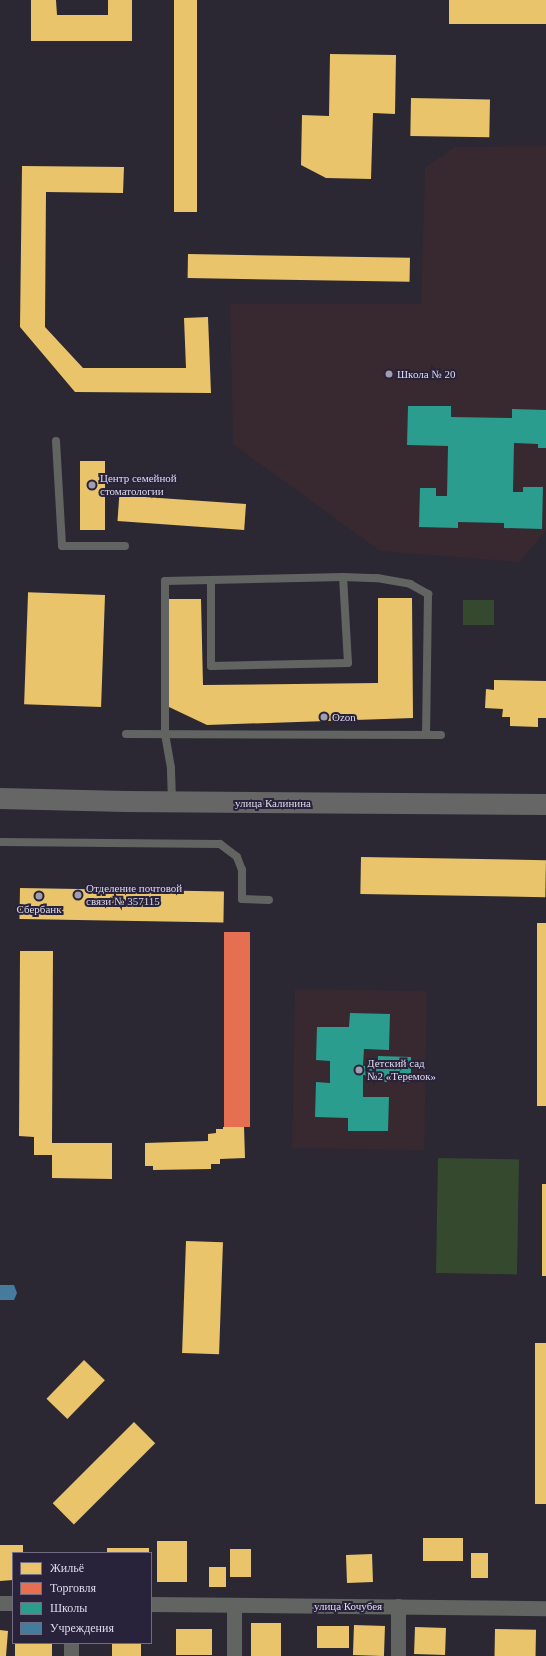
<!DOCTYPE html>
<html>
<head>
<meta charset="utf-8">
<style>
	body { margin:0 }
	#map { position:relative; width:546px; height:1656px; overflow:hidden; background:#2b2834; font-family:"Times New Roman",serif }
	div>[style] { position:absolute }
	.education>* { inset:0; background:#382830; transform-origin:0 0 }
	.green>* { inset:0; background:#35492f; transform-origin:0 0 }
	.homes>* { inset:0; background:#e9c46a; transform-origin:0 0 }
	.shops>* { inset:0; background:#e76f51; transform-origin:0 0 }
	.schools>* { inset:0; background:#2a9d8f }
	.public>* { inset:0; background:#457b9d }
	.lane>* { height:8px; margin:-4px; padding:0 4px; transform-origin:4px; border-radius:4px; background:#626462 }
	.street>* { height:15px; margin:-7.5px; padding:0 7.5px; transform-origin:7.5px; border-radius:7.5px; background:#626462 }
	.secondary>* { height:21px; margin:-10.5px; padding:0 10.5px; transform-origin:10.5px; border-radius:10.5px; background:#666 }
	.dots>* { width:11px; height:11px; translate:-50% -50%; box-sizing:border-box; border:2px solid #28223a; border-radius:50% }
	span { translate:-50% -50%; white-space:nowrap; text-align:center; line-height:1.15; -webkit-text-stroke:4px #28223a; paint-order:stroke }
	.poi-label { font-size:11px; color:#dfdcec }
	.left { translate:0 -50%; text-align:left }
	.street-label { font-size:11px; color:#dfdcec }
	.legend { position:absolute; left:12px; top:1552px; width:140px; height:92px; box-sizing:border-box; background:#28223a; border:1px solid #716c81; margin:0; padding:5px 7px; list-style:none; font-size:12px; color:#dfdcec }
	.legend li { display:flex; align-items:center; gap:8px; height:20px }
	.legend b { width:20px; border:1px solid #716c81 }
</style>
</head>
<body>
<div id="map">
	<div class="education">
		<div style="clip-path:polygon(546px 146px,546px 531px,519px 562px,380px 551px,233px 444px,230px 304px,421px 304px,425px 168px,455px 147px)"></div>
		<div style="left:295px;top:989px;width:132px;height:159px;rotate:1deg"></div>
	</div>
	<div class="green">
		<div style="left:463px;top:600px;width:31px;height:25px"></div>
		<div style="left:438px;top:1158px;width:81px;height:115px;rotate:1deg"></div>
	</div>
	<div class="homes">
		<div style="clip-path:polygon(31px 0,56px 0,57px 15px,108px 15px,108px 0,132px 0,132px 41px,31px 41px)"></div>
		<div style="left:174px;top:0;width:23px;height:212px"></div>
		<div style="left:449px;top:0;width:97px;height:24px"></div>
		<div style="clip-path:polygon(330px 54px,396px 55px,395px 114px,373px 113px,371px 179px,326px 178px,301px 165px,302px 115px,329px 116px)"></div>
		<div style="left:411px;top:98px;width:79px;height:38px;rotate:1deg"></div>
		<div style="clip-path:polygon(22px 166px,124px 167px,123px 193px,46px 192px,45px 327px,83px 368px,186px 368px,184px 318px,208px 317px,211px 393px,75px 392px,20px 327px)"></div>
		<div style="left:188px;top:254px;width:222px;height:24px;rotate:1deg"></div>
		<div style="left:80px;top:461px;width:25px;height:69px"></div>
		<div style="left:246px;top:504px;width:26px;height:127px;rotate:94deg"></div>
		<div style="left:105px;top:595px;width:112px;height:77px;rotate:92deg"></div>
		<div style="clip-path:polygon(378px 598px,412px 598px,413px 718px,207px 725px,169px 707px,169px 599px,201px 599px,203px 685px,378px 683px)"></div>
		<div style="clip-path:polygon(494px 680px,546px 681px,546px 718px,538px 718px,538px 727px,510px 726px,510px 717px,502px 717px,503px 709px,485px 708px,486px 689px,494px 690px)"></div>
		<div style="left:361px;top:857px;width:185px;height:37px;rotate:1deg"></div>
		<div style="left:20px;top:888px;width:204px;height:31px;rotate:1deg"></div>
		<div style="left:537px;top:923px;width:9px;height:183px"></div>
		<div style="clip-path:polygon(20px 951px,53px 951px,52px 1143px,112px 1143px,112px 1179px,52px 1178px,52px 1155px,34px 1155px,34px 1137px,19px 1136px)"></div>
		<div style="clip-path:polygon(244px 1126px,245px 1158px,220px 1159px,220px 1164px,211px 1164px,211px 1169px,153px 1170px,153px 1166px,145px 1166px,145px 1143px,208px 1141px,208px 1134px,216px 1133px,216px 1129px,223px 1129px,223px 1127px)"></div>
		<div style="left:542px;top:1184px;width:4px;height:92px"></div>
		<div style="left:186px;top:1241px;width:37px;height:112px;rotate:2deg"></div>
		<div style="left:535px;top:1343px;width:11px;height:161px"></div>
		<div style="left:84px;top:1360px;width:29px;height:54px;rotate:44deg"></div>
		<div style="left:134px;top:1422px;width:30px;height:115px;rotate:45deg"></div>
		<div style="left:463px;top:1538px;width:23px;height:40px;rotate:90deg"></div>
		<div style="left:187px;top:1541px;width:41px;height:30px;rotate:90deg"></div>
		<div style="clip-path:polygon(0 1545px,23px 1545px,23px 1553px,13px 1553px,13px 1580px,0 1581px)"></div>
		<div style="left:107px;top:1548px;width:42px;height:5px"></div>
		<div style="left:230px;top:1549px;width:21px;height:28px"></div>
		<div style="left:488px;top:1553px;width:25px;height:17px;rotate:90deg"></div>
		<div style="left:372px;top:1554px;width:28px;height:26px;rotate:88deg"></div>
		<div style="left:209px;top:1567px;width:17px;height:20px"></div>
		<div style="left:281px;top:1623px;width:33px;height:30px;rotate:90deg"></div>
		<div style="left:354px;top:1625px;width:31px;height:30px;rotate:2deg"></div>
		<div style="left:317px;top:1626px;width:32px;height:22px"></div>
		<div style="left:415px;top:1627px;width:31px;height:27px;rotate:2deg"></div>
		<div style="left:212px;top:1629px;width:26px;height:36px;rotate:90deg"></div>
		<div style="left:495px;top:1629px;width:41px;height:27px;rotate:1deg"></div>
		<div style="clip-path:polygon(0 1630px,8px 1631px,6px 1656px,0 1656px)"></div>
		<div style="left:15px;top:1643px;width:37px;height:13px"></div>
		<div style="left:112px;top:1643px;width:29px;height:13px"></div>
	</div>
	<div class="shops">
		<div style="left:224px;top:932px;width:26px;height:195px"></div>
	</div>
	<div class="schools">
		<div style="clip-path:polygon(408px 406px,451px 406px,451px 417px,512px 418px,512px 409px,546px 410px,546px 448px,538px 448px,538px 444px,514px 443px,513px 492px,523px 492px,523px 487px,543px 487px,542px 529px,504px 528px,504px 523px,458px 522px,458px 528px,419px 527px,420px 488px,436px 488px,436px 496px,447px 496px,448px 446px,407px 445px)"></div>
		<div style="clip-path:polygon(350px 1013px,390px 1014px,389px 1050px,364px 1049px,363px 1066px,378px 1066px,378px 1056px,411px 1057px,411px 1082px,378px 1082px,378px 1076px,363px 1075px,363px 1097px,389px 1097px,388px 1131px,348px 1131px,348px 1118px,315px 1117px,316px 1082px,330px 1083px,330px 1061px,316px 1060px,317px 1027px,349px 1027px)"></div>
	</div>
	<div class="public">
		<div style="clip-path:polygon(0 1285px,14px 1285px,17px 1293px,14px 1300px,0 1300px)"></div>
	</div>
	<div class="lane">
		<div style="left:56px;top:441px;width:105px;rotate:86.7deg"></div>
		<div style="left:62px;top:546px;width:63px"></div>
		<div style="left:211px;top:581px;width:85px;rotate:90deg"></div>
		<div style="left:211px;top:666px;width:137px;rotate:-1.3deg"></div>
		<div style="left:348px;top:663px;width:86px;rotate:-93.3deg"></div>
		<div style="left:126px;top:734px;width:315px;rotate:0.2deg"></div>
		<div style="left:172px;top:800px;width:32px;rotate:-92deg"></div>
		<div style="left:171px;top:768px;width:36px;rotate:-100deg"></div>
		<div style="left:165px;top:733px;width:152px;rotate:-90deg"></div>
		<div style="left:165px;top:581px;width:178px;rotate:-1.3deg"></div>
		<div style="left:343px;top:577px;width:34px;rotate:2deg"></div>
		<div style="left:377px;top:578px;width:34px;rotate:10deg"></div>
		<div style="left:410px;top:584px;width:21px;rotate:29deg"></div>
		<div style="left:428px;top:594px;width:140px;rotate:90.8deg"></div>
		<div style="left:0;top:842px;width:220px;rotate:0.5deg"></div>
		<div style="left:220px;top:844px;width:21px;rotate:37deg"></div>
		<div style="left:237px;top:857px;width:14px;rotate:69deg"></div>
		<div style="left:242px;top:870px;width:29px;rotate:90deg"></div>
		<div style="left:242px;top:899px;width:27px;rotate:2deg"></div>
	</div>
	<div class="street">
		<div style="left:0;top:1603px;width:13px"></div>
		<div style="left:151px;top:1604px;width:395px;rotate:0.6deg"></div>
		<div style="left:234px;top:1606px;width:50px;rotate:90deg"></div>
		<div style="left:71px;top:1643px;width:13px;rotate:90deg"></div>
		<div style="left:398px;top:1656px;width:50px;rotate:-90deg"></div>
	</div>
	<div class="secondary">
		<div style="left:0;top:798px;width:125px;rotate:1.4deg"></div>
		<div style="left:125px;top:801px;width:421px;rotate:0.4deg"></div>
	</div>
	<div class="dots">
		<div style="left:389px;top:374px;background:#a09dac"></div>
		<div style="left:92px;top:485px;background:#a09dac"></div>
		<div style="left:324px;top:717px;background:#a09dac"></div>
		<div style="left:78px;top:895px;background:#a09dac"></div>
		<div style="left:39px;top:896px;background:#a09dac"></div>
		<div style="left:359px;top:1070px;background:#a09dac"></div>
	</div>
	<div class="poi-label">
		<span class="left" style="left:397px;top:374px">Школа № 20</span>
		<span class="left" style="left:100px;top:485px">Центр cемейной<br>cтоматологии</span>
		<span class="left" style="left:332px;top:717px">Ozon</span>
		<span class="left" style="left:86px;top:895px">Отделение почтовой<br>связи № 357115</span>
		<span style="left:39px;top:909px">Сбербанк</span>
		<span class="left" style="left:367px;top:1070px">Детский сад<br>№2 «Теремок»</span>
	</div>
	<div class="street-label">
		<span style="left:273px;top:803px">улица Калинина</span>
		<span style="left:348px;top:1606px">улица Кочубея</span>
	</div>
	<ul class="legend">
	<li><b style="height:11px;background:#e9c46a"></b>Жильё</li>
	<li><b style="height:11px;background:#e76f51"></b>Торговля</li>
	<li><b style="height:11px;background:#2a9d8f"></b>Школы</li>
	<li><b style="height:11px;background:#457b9d"></b>Учреждения</li>
	</ul>
</div>
</body>
</html>
